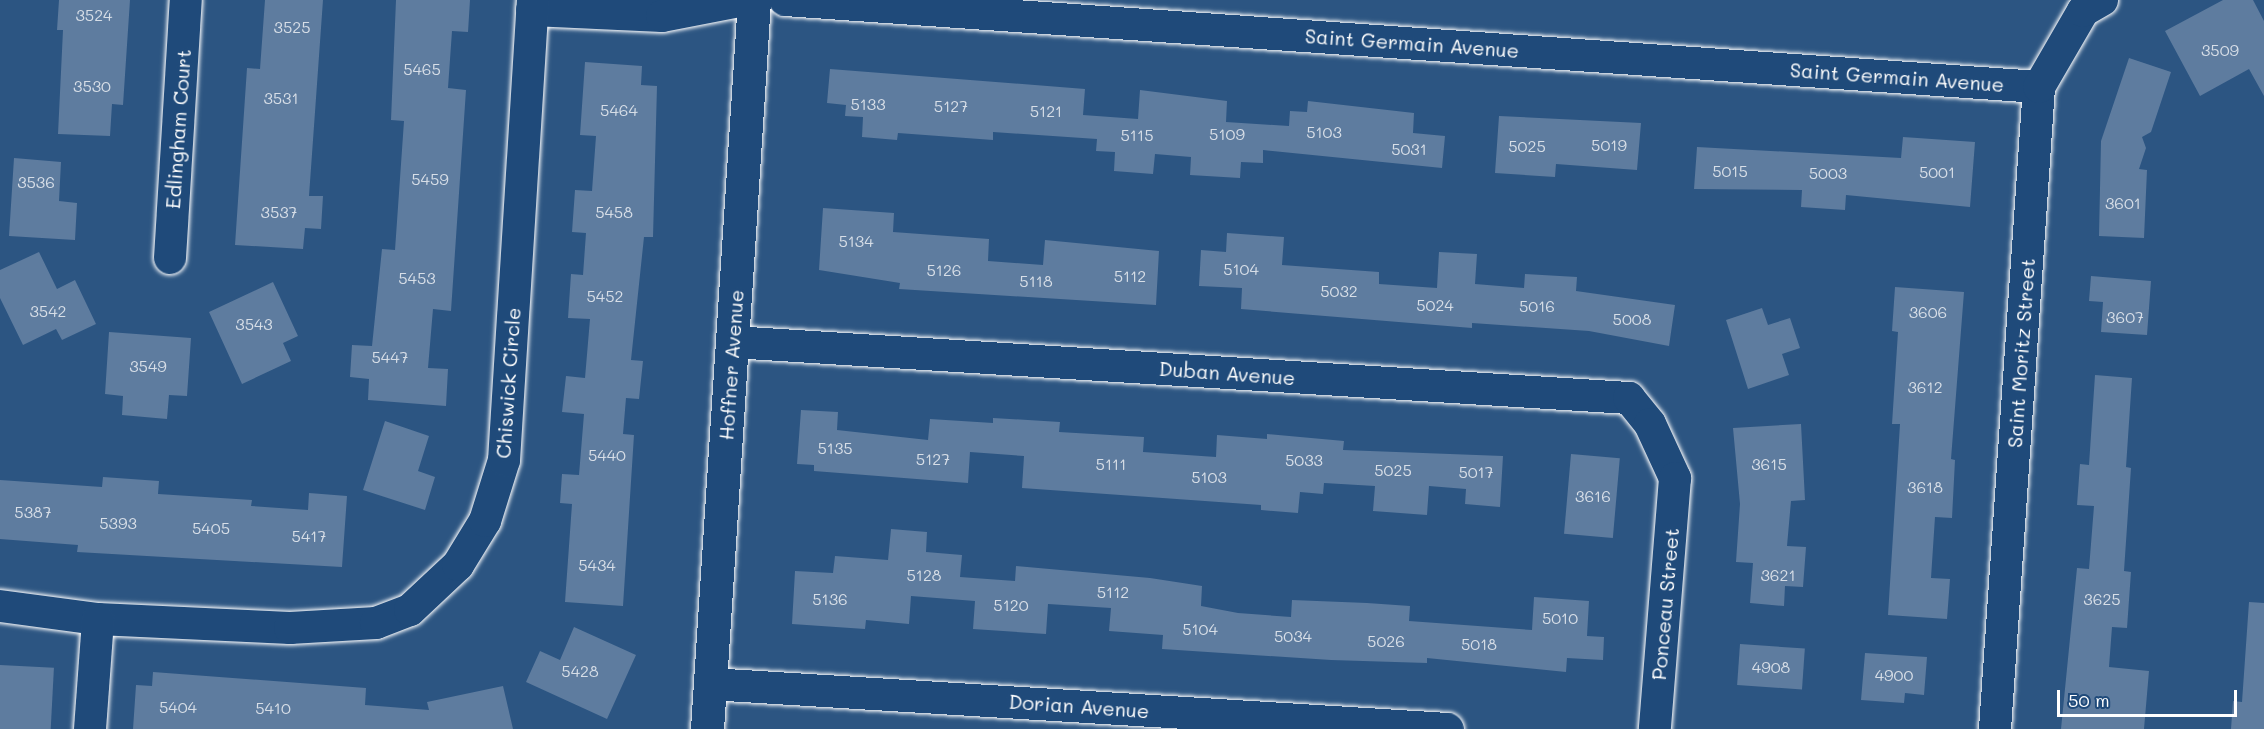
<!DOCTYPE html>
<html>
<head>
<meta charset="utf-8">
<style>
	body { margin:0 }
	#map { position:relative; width:2264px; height:729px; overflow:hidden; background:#2c5582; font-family:Mali,sans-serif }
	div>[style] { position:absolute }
	.building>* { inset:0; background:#5e7c9f; transform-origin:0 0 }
	.roads { filter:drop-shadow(0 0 2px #fff) drop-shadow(0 0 2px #fff) }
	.minor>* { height:32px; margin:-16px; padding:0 16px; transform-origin:16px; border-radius:16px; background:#1f4a7a }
	.major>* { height:33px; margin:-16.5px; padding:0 16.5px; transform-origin:16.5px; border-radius:16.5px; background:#1f4a7a }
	span { translate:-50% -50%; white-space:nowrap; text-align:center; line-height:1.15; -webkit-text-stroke:6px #1f4a7a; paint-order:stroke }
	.number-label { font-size:16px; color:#d7dee7 }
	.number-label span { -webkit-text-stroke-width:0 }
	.street-label { font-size:20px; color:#fff }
	.scale { position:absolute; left:2057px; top:690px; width:180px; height:27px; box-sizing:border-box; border:3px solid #fff; border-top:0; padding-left:8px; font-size:18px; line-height:21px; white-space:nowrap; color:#fff; -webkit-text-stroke:4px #1f4a7a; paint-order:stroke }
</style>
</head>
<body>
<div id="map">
	<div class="building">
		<div style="clip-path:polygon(59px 0,130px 0,123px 105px,112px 104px,110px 136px,58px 134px,63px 30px,57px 30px)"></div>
		<div style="clip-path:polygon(265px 0,323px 0,309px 196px,323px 196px,321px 229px,305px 228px,303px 249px,235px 245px,247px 68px,260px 69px)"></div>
		<div style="clip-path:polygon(396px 0,470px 0,468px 32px,452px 31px,448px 88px,466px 90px,451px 311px,433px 309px,428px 368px,448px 369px,446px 406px,368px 400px,369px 379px,350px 377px,352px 345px,372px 346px,382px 249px,395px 250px,404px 121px,391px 120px)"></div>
		<div style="clip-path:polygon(2223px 0,2253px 0,2264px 21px,2264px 96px,2249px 69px,2200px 96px,2165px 31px)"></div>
		<div style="clip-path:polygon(2129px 58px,2171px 72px,2151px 132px,2142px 137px,2146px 148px,2139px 169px,2147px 170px,2144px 238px,2099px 236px,2101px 141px)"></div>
		<div style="clip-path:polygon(585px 62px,642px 66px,641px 85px,657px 86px,653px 237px,644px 237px,631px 360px,643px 361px,639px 399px,626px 398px,623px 434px,634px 435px,623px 606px,565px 602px,572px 504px,560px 503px,562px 474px,579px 475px,584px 414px,562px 412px,566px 376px,585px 378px,590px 319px,568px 318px,571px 274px,583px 275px,586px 233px,572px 232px,575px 190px,592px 191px,596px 136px,580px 135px)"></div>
		<div style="clip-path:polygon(830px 69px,1085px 89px,1083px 115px,1138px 119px,1140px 90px,1227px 101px,1226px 122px,1289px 126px,1290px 111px,1307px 112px,1308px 101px,1414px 113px,1413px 133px,1445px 136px,1442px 168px,1263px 150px,1263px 163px,1241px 162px,1240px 178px,1190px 175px,1191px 157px,1155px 154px,1153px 174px,1114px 171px,1115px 152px,1096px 151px,1097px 139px,993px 132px,993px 140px,898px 133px,897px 140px,862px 137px,863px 117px,845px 116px,846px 105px,827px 103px)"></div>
		<div style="clip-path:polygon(1499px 116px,1641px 123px,1637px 170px,1556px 164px,1555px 177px,1495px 173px)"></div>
		<div style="clip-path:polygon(1903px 137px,1975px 142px,1970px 207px,1846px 195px,1845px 210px,1801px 207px,1802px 190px,1694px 189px,1697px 147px,1901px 158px)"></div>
		<div style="clip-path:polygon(14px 158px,61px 162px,59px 201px,77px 203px,75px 240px,9px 236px)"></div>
		<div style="clip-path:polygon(823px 208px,894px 213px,893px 232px,989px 239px,988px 261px,1043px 265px,1045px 240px,1159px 251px,1156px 305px,899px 289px,900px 283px,819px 270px)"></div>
		<div style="clip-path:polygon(1227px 233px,1284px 237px,1282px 265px,1379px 272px,1379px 284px,1437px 288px,1439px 252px,1477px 254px,1475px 284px,1524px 288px,1525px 274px,1577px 277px,1576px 291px,1675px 305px,1669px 346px,1589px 331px,1472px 323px,1472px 328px,1241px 309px,1242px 288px,1199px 286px,1201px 250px,1226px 252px)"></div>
		<div style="clip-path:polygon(39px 252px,57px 289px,75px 280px,96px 324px,62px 340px,56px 329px,23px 345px,0 298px,0 270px)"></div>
		<div style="clip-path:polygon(2091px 276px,2151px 281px,2147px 335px,2101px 332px,2103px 302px,2089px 301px)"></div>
		<div style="clip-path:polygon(273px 282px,298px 336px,283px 343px,291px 361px,242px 384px,209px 312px)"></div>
		<div style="clip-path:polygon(1895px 287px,1964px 292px,1951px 459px,1955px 460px,1952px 518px,1935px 517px,1931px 578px,1950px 579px,1947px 619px,1888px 615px,1900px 424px,1892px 424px,1898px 332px,1892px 331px)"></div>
		<div style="clip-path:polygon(1762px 308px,1768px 325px,1790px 318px,1800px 348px,1782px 354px,1789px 375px,1748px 389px,1726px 320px)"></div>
		<div style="clip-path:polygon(109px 332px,191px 338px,187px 396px,169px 395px,167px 419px,122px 415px,123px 396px,105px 394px)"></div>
		<div style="clip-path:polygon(2095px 375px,2132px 378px,2126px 467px,2131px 468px,2124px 571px,2131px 572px,2127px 628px,2112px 627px,2109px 667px,2149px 671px,2144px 729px,2061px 729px,2077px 568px,2089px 569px,2094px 506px,2077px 505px,2080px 464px,2089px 465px)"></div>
		<div style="clip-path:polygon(801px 410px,838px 412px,837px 430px,928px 440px,930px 419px,993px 423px,993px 418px,1060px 422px,1059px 432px,1144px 437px,1143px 452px,1216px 457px,1217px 435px,1267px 439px,1267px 434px,1344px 441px,1343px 450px,1503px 456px,1500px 507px,1465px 504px,1466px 489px,1429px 486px,1427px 515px,1373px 511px,1375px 486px,1324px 483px,1323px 494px,1300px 492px,1298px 513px,1261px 510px,1261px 505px,1022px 488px,1024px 456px,970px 452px,968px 483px,814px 471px,814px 465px,797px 464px)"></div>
		<div style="clip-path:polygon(385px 421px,429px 436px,418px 471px,435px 477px,425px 510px,363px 490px)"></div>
		<div style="clip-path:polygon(1801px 424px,1805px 500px,1791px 501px,1787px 546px,1806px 547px,1803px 587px,1785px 586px,1784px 606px,1750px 603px,1753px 563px,1736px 562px,1740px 504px,1733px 428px)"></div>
		<div style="left:1571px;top:454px;width:49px;height:80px;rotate:5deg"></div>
		<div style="clip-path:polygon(103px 477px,159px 481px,158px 494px,252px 500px,251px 506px,308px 510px,309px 493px,347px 496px,342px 567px,77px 552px,78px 545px,0 539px,0 480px,102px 487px)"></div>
		<div style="clip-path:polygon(891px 529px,927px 532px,926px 552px,962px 555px,960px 577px,1015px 581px,1016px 566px,1150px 578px,1202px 586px,1201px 606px,1238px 613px,1291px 617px,1292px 600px,1367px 603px,1410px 606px,1409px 621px,1532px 630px,1534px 597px,1589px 601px,1587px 636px,1604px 637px,1603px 660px,1567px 658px,1566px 672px,1427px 658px,1427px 663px,1331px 660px,1162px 649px,1163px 635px,1109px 631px,1111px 608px,1048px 604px,1046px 634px,973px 629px,975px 601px,911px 596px,909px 624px,866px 620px,865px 629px,792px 624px,795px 571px,833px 573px,835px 556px,888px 560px)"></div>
		<div style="clip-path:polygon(2249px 602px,2264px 603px,2264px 729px,2231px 729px,2233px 701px,2242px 702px)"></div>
		<div style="clip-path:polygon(574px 627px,636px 655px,607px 719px,526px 682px,540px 651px,560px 660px)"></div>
		<div style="left:1740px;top:644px;width:65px;height:41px;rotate:4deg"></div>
		<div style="clip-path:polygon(1865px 653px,1927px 657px,1924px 695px,1905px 693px,1904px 703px,1861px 700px)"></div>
		<div style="left:0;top:665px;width:54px;height:64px;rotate:3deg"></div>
		<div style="clip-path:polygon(153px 672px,366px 688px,365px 705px,429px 710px,427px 702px,503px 686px,513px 729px,133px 729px,136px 685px,152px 686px)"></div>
	</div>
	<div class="roads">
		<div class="minor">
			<div style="left:785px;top:0;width:1257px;rotate:3.97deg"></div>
			<div style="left:532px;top:10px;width:130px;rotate:2.6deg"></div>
			<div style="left:662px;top:16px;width:84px;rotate:-11deg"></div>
			<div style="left:170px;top:258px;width:258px;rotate:-86.5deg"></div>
			<div style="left:733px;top:342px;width:898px;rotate:3.58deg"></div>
			<div style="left:1629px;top:398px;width:33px;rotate:51deg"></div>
			<div style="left:1650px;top:424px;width:60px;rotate:65.2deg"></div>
			<div style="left:1675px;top:478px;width:252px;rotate:94.6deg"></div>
			<div style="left:0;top:606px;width:99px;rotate:7.6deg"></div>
			<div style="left:98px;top:619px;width:192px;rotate:2.7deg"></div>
			<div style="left:290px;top:628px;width:86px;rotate:-3.3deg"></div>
			<div style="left:376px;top:623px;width:36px;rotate:-21deg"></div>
			<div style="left:410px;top:610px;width:66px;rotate:-43.2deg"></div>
			<div style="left:458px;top:565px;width:52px;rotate:-58.5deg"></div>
			<div style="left:485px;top:521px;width:64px;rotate:-72.7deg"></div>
			<div style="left:504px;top:460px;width:461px;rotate:-86.4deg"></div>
			<div style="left:710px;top:684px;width:739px;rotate:3.49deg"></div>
			<div style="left:90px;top:729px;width:110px;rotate:-85.8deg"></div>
			<div style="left:1995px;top:729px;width:644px;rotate:-86.08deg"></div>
			<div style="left:2039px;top:87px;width:88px;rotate:-59.9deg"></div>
			<div style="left:2083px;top:11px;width:22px;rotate:-30deg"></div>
		</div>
		<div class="major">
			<div style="left:707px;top:729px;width:731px;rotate:-86.31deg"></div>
		</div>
	</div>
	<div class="number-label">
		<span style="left:94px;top:15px">3524</span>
		<span style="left:292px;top:27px">3525</span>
		<span style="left:2220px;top:50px">3509</span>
		<span style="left:422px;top:69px">5465</span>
		<span style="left:92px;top:86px">3530</span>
		<span style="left:281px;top:98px">3531</span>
		<span style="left:868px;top:104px">5133</span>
		<span style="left:951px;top:106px">5127</span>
		<span style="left:619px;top:110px">5464</span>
		<span style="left:1046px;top:111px">5121</span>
		<span style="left:1324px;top:132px">5103</span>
		<span style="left:1227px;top:134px">5109</span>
		<span style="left:1137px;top:135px">5115</span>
		<span style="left:1609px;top:145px">5019</span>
		<span style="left:1527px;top:146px">5025</span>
		<span style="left:1409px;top:149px">5031</span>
		<span style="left:1730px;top:171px">5015</span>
		<span style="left:1937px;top:172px">5001</span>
		<span style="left:1828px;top:173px">5003</span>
		<span style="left:430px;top:179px">5459</span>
		<span style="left:36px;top:182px">3536</span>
		<span style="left:2123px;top:203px">3601</span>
		<span style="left:279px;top:212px">3537</span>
		<span style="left:614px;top:212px">5458</span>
		<span style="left:856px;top:241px">5134</span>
		<span style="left:1241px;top:269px">5104</span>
		<span style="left:944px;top:270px">5126</span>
		<span style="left:1130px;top:276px">5112</span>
		<span style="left:417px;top:278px">5453</span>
		<span style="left:1036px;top:281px">5118</span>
		<span style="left:1339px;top:291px">5032</span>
		<span style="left:605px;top:296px">5452</span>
		<span style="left:1435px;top:305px">5024</span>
		<span style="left:1537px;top:306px">5016</span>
		<span style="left:48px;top:311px">3542</span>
		<span style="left:1928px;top:312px">3606</span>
		<span style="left:2125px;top:317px">3607</span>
		<span style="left:1632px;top:319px">5008</span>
		<span style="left:254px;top:324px">3543</span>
		<span style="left:390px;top:357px">5447</span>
		<span style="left:148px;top:366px">3549</span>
		<span style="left:1925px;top:387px">3612</span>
		<span style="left:835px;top:448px">5135</span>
		<span style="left:607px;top:455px">5440</span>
		<span style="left:933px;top:459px">5127</span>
		<span style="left:1304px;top:460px">5033</span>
		<span style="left:1111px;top:464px">5111</span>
		<span style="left:1769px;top:464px">3615</span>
		<span style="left:1393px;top:470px">5025</span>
		<span style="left:1476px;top:472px">5017</span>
		<span style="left:1209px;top:477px">5103</span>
		<span style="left:1925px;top:487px">3618</span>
		<span style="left:1593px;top:496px">3616</span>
		<span style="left:33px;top:512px">5387</span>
		<span style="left:118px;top:523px">5393</span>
		<span style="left:211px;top:528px">5405</span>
		<span style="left:309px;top:536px">5417</span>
		<span style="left:597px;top:565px">5434</span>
		<span style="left:924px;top:575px">5128</span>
		<span style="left:1778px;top:575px">3621</span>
		<span style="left:1113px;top:592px">5112</span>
		<span style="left:830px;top:599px">5136</span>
		<span style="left:2102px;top:599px">3625</span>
		<span style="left:1011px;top:605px">5120</span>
		<span style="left:1560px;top:618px">5010</span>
		<span style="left:1200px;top:629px">5104</span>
		<span style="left:1293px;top:636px">5034</span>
		<span style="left:1386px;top:641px">5026</span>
		<span style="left:1479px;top:644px">5018</span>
		<span style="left:1771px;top:667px">4908</span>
		<span style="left:580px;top:671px">5428</span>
		<span style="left:1894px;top:675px">4900</span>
		<span style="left:178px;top:707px">5404</span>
		<span style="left:273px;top:708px">5410</span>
	</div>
	<div class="street-label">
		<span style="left:1412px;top:43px;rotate:4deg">Saint Germain Avenue</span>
		<span style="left:1897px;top:77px;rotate:4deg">Saint Germain Avenue</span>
		<span style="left:178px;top:129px;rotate:-86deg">Edlingham Court</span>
		<span style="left:2021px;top:353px;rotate:-86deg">Saint Moritz Street</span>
		<span style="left:731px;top:365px;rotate:-86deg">Hoffner Avenue</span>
		<span style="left:1227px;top:373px;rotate:4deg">Duban Avenue</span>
		<span style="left:508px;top:383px;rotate:-86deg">Chiswick Circle</span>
		<span style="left:1665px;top:604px;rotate:-85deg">Ponceau Street</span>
		<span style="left:1079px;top:706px;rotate:4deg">Dorian Avenue</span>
	</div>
	<div class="scale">50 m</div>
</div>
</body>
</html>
